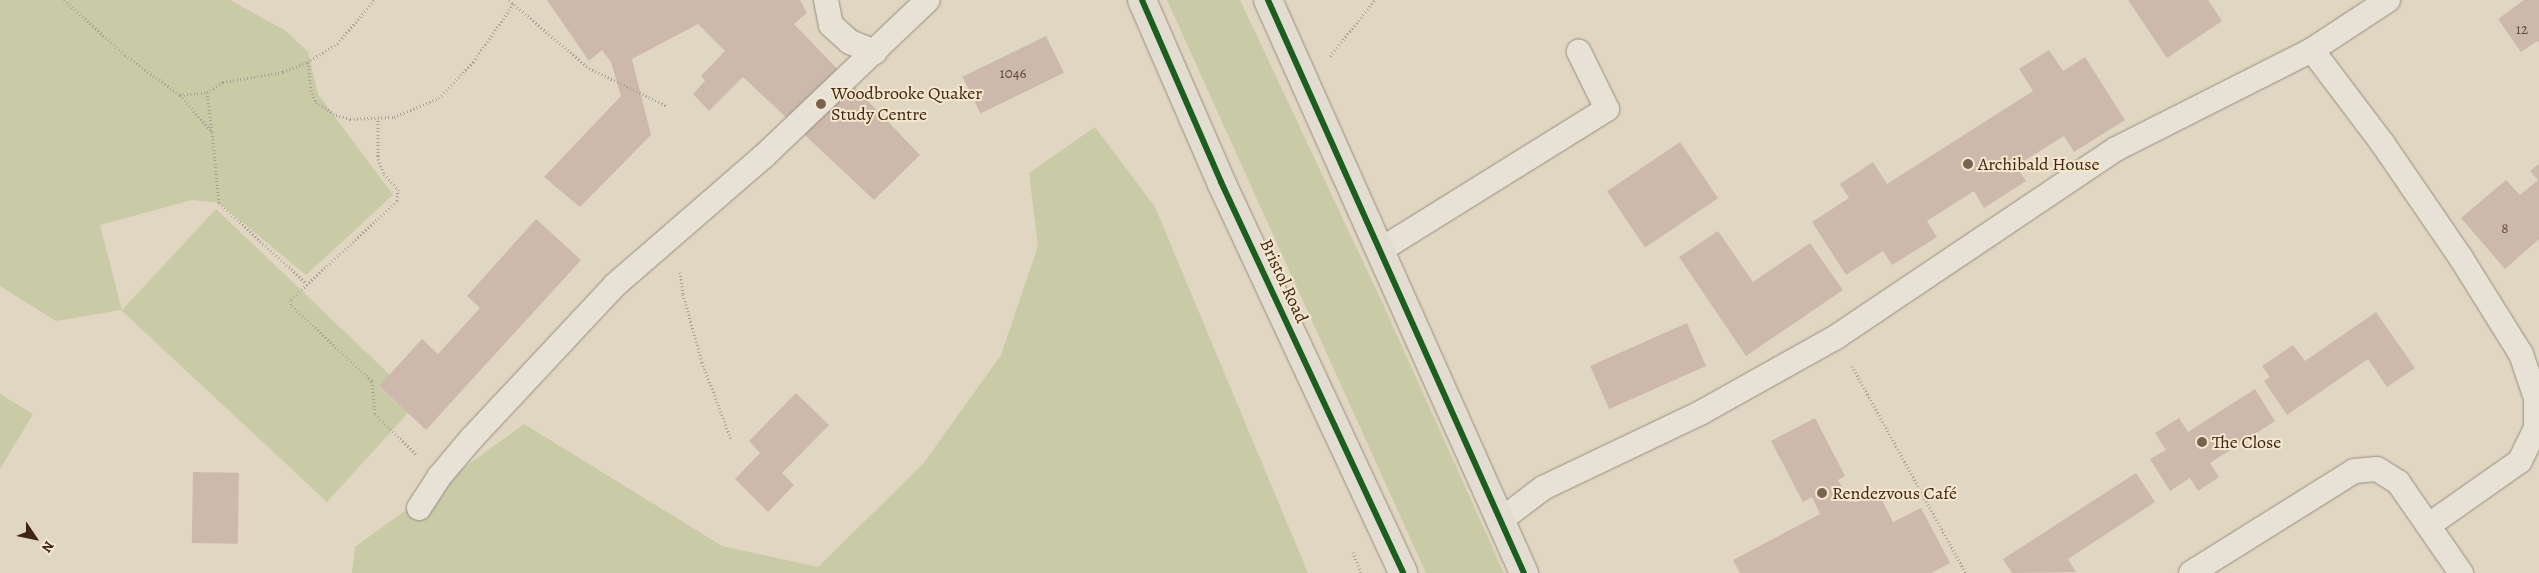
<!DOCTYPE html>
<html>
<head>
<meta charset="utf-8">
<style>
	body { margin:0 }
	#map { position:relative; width:2539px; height:573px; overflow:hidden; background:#e1d6c1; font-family:Alegreya,serif }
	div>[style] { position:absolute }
	.green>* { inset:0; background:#c9caa6 }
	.building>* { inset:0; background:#ccb9ac; transform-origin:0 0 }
	.path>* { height:3px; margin-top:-1.5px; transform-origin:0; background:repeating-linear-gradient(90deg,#a9a197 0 1px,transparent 0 3.5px) }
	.roads { filter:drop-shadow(0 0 1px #978e80) drop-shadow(0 0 1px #978e80) }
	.lane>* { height:24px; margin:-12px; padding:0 12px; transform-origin:12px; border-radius:12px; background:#e7e1d6 }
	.highway>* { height:28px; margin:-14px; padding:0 14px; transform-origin:14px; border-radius:14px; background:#e3dcd0 }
	.cycleway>* { height:6px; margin:-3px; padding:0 3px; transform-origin:3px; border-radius:3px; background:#1b5e20 }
	.dots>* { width:14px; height:14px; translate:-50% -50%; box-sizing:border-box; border:2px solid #f4e7ce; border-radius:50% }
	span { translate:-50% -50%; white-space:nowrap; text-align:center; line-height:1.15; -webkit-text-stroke:4px #f4e7ce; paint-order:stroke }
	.number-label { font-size:15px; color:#624939 }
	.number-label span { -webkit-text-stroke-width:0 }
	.poi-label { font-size:18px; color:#3f2413 }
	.left { translate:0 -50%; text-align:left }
	.street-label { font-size:18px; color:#3f2413 }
	.north { position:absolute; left:10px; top:513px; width:50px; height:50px; -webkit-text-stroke:4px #f4e7ce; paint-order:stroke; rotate:124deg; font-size:14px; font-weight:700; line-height:20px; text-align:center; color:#3f2413 }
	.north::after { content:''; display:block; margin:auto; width:18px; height:22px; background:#3f2413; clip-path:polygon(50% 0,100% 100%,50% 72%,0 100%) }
</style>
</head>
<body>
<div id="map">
	<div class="green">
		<div style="clip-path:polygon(0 0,230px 0,286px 31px,308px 52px,318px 94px,393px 195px,306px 275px,219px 203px,192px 200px,100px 225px,122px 310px,216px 209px,390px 375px,379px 387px,408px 413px,327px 502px,121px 310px,56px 321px,0 286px)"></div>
		<div style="clip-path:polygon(1167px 0,1240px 0,1382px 302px,1504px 573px,1426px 573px)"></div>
		<div style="clip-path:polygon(1095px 127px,1155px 207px,1308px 573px,352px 573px,355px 547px,524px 424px,722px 546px,818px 567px,923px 464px,1001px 355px,1038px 246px,1029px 173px)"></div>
		<div style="clip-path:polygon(0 394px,33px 414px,0 469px)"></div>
	</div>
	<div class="building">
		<div style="clip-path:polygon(547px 0,800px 0,807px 13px,794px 24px,920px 155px,874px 200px,743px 77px,709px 111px,693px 94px,705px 81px,701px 76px,725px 51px,698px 24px,632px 59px,651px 135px,580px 207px,544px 177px,621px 96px,611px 62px,602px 50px,589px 61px)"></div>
		<div style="clip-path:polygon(2128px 0,2208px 0,2222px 21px,2167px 58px)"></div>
		<div style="clip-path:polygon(2524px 0,2539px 0,2539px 43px,2537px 41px,2521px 52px,2498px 19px)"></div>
		<div style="left:1046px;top:36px;width:41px;height:93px;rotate:64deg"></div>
		<div style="clip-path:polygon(2049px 50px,2063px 71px,2085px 57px,2125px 120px,2074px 152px,2064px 136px,2016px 166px,2026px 181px,1984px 208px,1974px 191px,1927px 221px,1937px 237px,1892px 265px,1883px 251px,1846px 275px,1812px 222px,1849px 198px,1840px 184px,1873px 162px,1887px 184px,2033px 91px,2019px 69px)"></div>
		<div style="left:1680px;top:142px;width:68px;height:88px;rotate:56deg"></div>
		<div style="clip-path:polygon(2539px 164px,2539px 239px,2505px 269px,2461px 218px,2506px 180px,2520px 195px,2538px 180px,2530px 171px)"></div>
		<div style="clip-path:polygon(536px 219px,581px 260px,426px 430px,379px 386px,422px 339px,438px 354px,480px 308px,467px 296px)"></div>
		<div style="clip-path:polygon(1718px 231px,1753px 282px,1810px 243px,1843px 290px,1746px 356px,1679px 257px)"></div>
		<div style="clip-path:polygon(2376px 312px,2415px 368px,2387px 387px,2368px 359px,2287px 415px,2264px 381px,2270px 377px,2262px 366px,2293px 345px,2305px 361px)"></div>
		<div style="left:1687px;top:323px;width:47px;height:106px;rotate:66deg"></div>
		<div style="clip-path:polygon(2255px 389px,2275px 421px,2210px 463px,2219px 477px,2198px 491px,2190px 478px,2170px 491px,2150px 459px,2166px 450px,2155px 433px,2179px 418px,2188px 432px)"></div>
		<div style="clip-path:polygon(796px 393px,829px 425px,782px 473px,794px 485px,768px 512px,735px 479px,760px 453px,749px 441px)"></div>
		<div style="clip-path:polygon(1815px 418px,1845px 476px,1838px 480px,1850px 502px,1876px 488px,1893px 522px,1921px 508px,1950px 563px,1931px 573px,1740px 573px,1733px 560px,1820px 514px,1812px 497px,1803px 502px,1771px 441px)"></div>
		<div style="left:193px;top:472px;width:46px;height:71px;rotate:1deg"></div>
		<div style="clip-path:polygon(2136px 473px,2155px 502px,2068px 559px,2076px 572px,2012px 573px,2003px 559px)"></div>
	</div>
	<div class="path">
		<div style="left:64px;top:0;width:82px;rotate:42deg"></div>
		<div style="left:125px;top:55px;width:68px;rotate:36deg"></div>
		<div style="left:180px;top:95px;width:49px;rotate:49.1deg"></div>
		<div style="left:212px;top:132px;width:71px;rotate:84.4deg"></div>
		<div style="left:219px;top:203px;width:118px;rotate:42.6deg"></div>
		<div style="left:374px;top:0;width:56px;rotate:129.9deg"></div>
		<div style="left:338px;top:43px;width:36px;rotate:148deg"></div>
		<div style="left:308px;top:62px;width:28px;rotate:84deg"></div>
		<div style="left:311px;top:90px;width:13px;rotate:67deg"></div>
		<div style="left:316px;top:102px;width:24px;rotate:33deg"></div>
		<div style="left:336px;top:115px;width:15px;rotate:16deg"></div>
		<div style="left:350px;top:119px;width:44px;rotate:-2.6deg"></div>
		<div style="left:394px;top:117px;width:49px;rotate:-22.9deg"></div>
		<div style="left:439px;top:98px;width:50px;rotate:-46.6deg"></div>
		<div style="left:473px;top:62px;width:72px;rotate:-55.2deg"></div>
		<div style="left:509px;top:0;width:105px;rotate:40.4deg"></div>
		<div style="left:589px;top:68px;width:87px;rotate:26deg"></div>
		<div style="left:1330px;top:56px;width:72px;rotate:-51.2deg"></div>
		<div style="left:207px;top:92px;width:40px;rotate:82.9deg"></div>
		<div style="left:180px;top:95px;width:27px;rotate:-6deg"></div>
		<div style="left:207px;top:92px;width:19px;rotate:-32deg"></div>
		<div style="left:223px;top:82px;width:61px;rotate:-9.5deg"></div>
		<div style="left:283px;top:72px;width:27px;rotate:-22deg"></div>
		<div style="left:378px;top:120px;width:39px;rotate:90deg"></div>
		<div style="left:378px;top:159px;width:16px;rotate:68deg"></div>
		<div style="left:384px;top:174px;width:21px;rotate:47deg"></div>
		<div style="left:398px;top:189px;width:12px;rotate:95deg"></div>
		<div style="left:397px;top:201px;width:146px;rotate:137.2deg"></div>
		<div style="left:290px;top:300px;width:6px;rotate:72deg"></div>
		<div style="left:292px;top:306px;width:110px;rotate:43.2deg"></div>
		<div style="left:372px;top:381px;width:33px;rotate:85deg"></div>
		<div style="left:375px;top:414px;width:57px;rotate:44.3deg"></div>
		<div style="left:680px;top:272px;width:22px;rotate:82deg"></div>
		<div style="left:683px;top:294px;width:71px;rotate:74.4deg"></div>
		<div style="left:702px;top:362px;width:82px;rotate:69.4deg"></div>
		<div style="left:1852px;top:366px;width:236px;rotate:61.2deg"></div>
		<div style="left:1353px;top:552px;width:22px;rotate:69deg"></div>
	</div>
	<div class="roads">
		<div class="lane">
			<div style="left:826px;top:0;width:25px;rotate:79deg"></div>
			<div style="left:831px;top:25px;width:25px;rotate:42deg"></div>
			<div style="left:850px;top:42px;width:27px;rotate:22deg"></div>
			<div style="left:2312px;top:50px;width:118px;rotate:52.9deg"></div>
			<div style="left:2383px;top:144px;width:138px;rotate:55.6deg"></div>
			<div style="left:2461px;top:258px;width:113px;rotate:58deg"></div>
			<div style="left:2521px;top:354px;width:46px;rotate:71.2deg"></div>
			<div style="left:2536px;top:398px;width:30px;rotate:90deg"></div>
			<div style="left:2536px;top:428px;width:37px;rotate:116deg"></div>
			<div style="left:2520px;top:461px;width:111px;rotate:144.9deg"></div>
			<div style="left:1382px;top:249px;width:265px;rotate:-31.9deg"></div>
			<div style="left:1607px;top:109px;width:64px;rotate:-116.2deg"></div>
			<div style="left:419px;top:508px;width:37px;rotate:-57deg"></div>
			<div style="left:439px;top:477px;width:51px;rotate:-49.8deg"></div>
			<div style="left:472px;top:438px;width:209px;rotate:-46.9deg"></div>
			<div style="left:615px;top:285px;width:197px;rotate:-40.9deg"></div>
			<div style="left:764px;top:156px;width:226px;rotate:-43.6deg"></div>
			<div style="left:1501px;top:520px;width:53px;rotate:-37.3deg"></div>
			<div style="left:1543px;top:488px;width:176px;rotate:-25.5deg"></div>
			<div style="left:1702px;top:412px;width:154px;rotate:-29.2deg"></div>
			<div style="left:1836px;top:337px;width:337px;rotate:-33.9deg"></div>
			<div style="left:2116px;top:149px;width:220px;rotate:-26.8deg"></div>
			<div style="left:2312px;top:50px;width:91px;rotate:-33.3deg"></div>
			<div style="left:2191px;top:573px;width:192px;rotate:-32deg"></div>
			<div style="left:2354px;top:471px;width:23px;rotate:-5deg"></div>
			<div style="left:2377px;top:469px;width:25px;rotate:32deg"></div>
			<div style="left:2398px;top:482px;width:111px;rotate:55.3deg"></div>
		</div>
		<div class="highway">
			<div style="left:1142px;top:0;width:198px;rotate:66.5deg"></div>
			<div style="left:1221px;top:182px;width:431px;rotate:65deg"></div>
			<div style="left:1268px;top:0;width:628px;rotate:65.93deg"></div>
		</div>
	</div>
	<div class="cycleway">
		<div style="left:1142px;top:0;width:198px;rotate:66.5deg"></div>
		<div style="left:1221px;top:182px;width:431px;rotate:65deg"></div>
		<div style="left:1268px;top:0;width:628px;rotate:65.93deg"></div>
	</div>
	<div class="dots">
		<div style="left:821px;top:104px;background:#786250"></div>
		<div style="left:1968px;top:164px;background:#786250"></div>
		<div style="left:2202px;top:442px;background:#786250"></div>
		<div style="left:1822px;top:493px;background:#786250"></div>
	</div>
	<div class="number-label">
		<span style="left:2522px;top:30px">12</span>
		<span style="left:1013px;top:74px">1046</span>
		<span style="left:2505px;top:229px">8</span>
	</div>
	<div class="poi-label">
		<span class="left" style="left:831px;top:104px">Woodbrooke Quaker<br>Study Centre</span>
		<span class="left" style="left:1978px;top:164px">Archibald House</span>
		<span class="left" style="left:2212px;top:442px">The Close</span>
		<span class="left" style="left:1832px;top:493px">Rendezvous Café</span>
	</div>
	<div class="street-label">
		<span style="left:1284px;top:281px;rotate:65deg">Bristol Road</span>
	</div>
	<div class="north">N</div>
</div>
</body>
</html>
